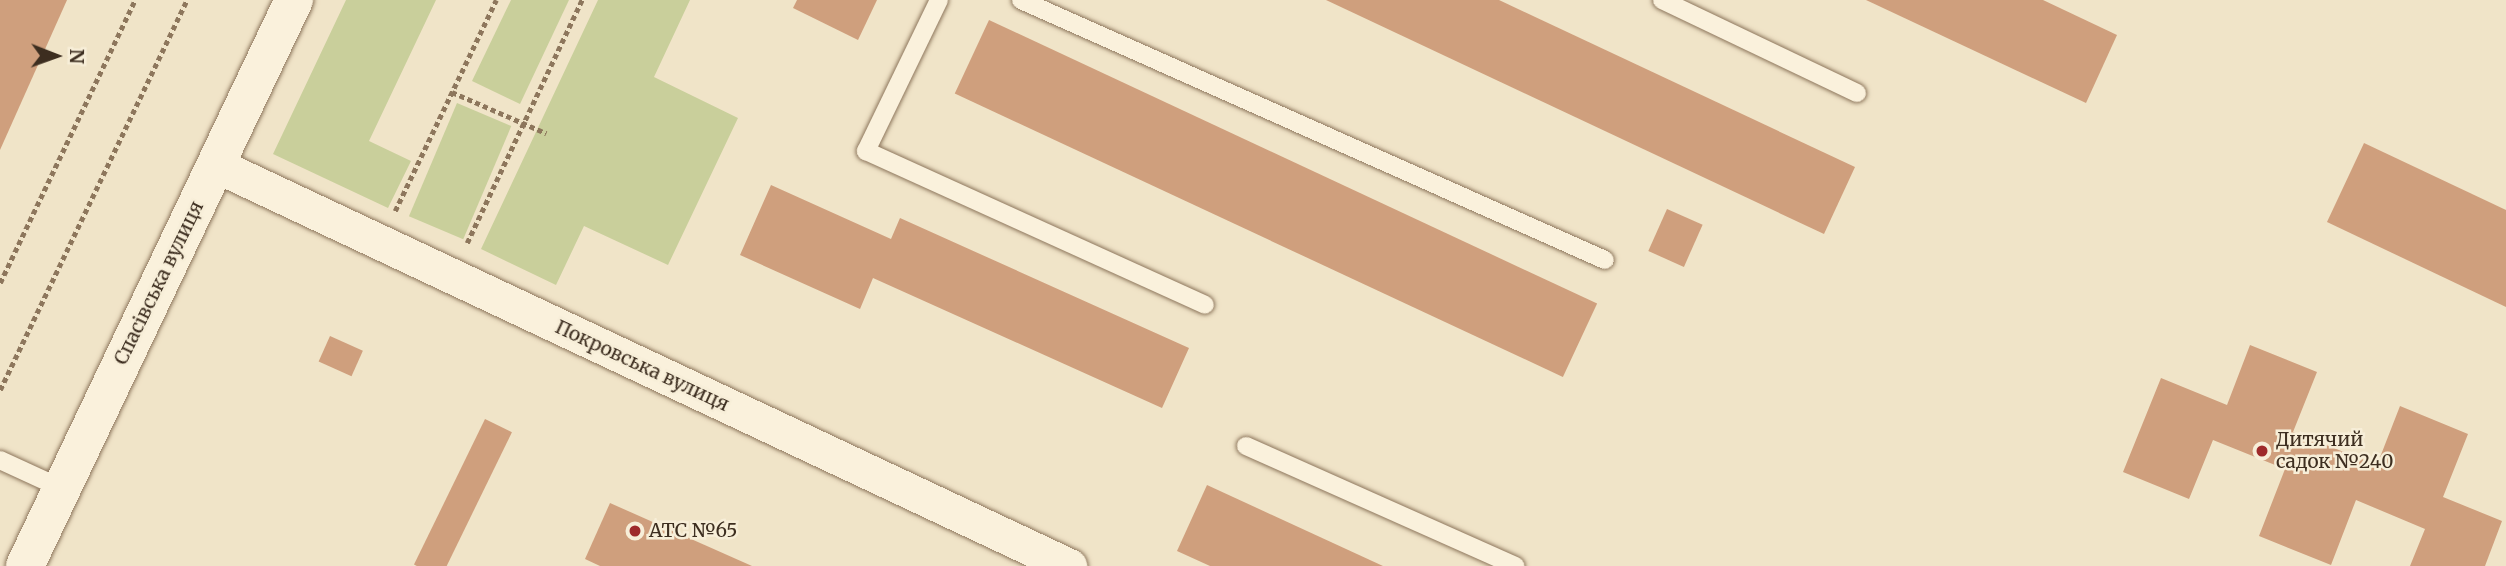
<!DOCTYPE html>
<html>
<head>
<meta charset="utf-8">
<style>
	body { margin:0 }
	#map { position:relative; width:2506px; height:566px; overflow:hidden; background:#f0e4c8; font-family:Merriweather,serif }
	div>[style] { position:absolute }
	.green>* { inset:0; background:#c9cf9b; transform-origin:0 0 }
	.building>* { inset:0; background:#cf9f7d; transform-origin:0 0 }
	.path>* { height:4.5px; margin-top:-2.25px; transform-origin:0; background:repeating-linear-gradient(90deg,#8d765c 0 5px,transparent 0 8.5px) }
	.roads { filter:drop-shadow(0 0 2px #8d765c) drop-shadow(0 0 2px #8d765c) }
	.lane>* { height:18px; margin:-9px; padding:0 9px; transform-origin:9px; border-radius:9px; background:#faf1dc }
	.street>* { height:35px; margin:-17.5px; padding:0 17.5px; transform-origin:17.5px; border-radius:17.5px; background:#faf1dc }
	.secondary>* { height:38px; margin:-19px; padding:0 19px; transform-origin:19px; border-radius:19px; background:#faf1dc }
	.dots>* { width:19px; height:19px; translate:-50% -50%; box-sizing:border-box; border:4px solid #f7eed8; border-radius:50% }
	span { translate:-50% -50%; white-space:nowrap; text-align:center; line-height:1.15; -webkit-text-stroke:5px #f7eed8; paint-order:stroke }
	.street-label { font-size:19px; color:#3d2e20 }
	.poi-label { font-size:19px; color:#3d2e20 }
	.left { translate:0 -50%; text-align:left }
	.north { position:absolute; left:21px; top:21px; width:70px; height:70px; -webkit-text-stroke:5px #f7eed8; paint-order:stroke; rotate:91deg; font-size:19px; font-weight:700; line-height:28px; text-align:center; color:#3d2e20 }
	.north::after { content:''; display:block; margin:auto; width:24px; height:32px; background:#3d2e20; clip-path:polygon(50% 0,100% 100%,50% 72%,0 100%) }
</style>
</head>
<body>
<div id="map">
	<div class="green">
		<div style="clip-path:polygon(346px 0,436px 0,369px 141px,411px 161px,388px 208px,273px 154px)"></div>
		<div style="clip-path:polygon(511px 0,569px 0,520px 104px,472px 81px)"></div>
		<div style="clip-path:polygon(598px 0,690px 0,654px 77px,738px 118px,668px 265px,584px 226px,556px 285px,481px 249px)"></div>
		<div style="left:457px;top:103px;width:59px;height:123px;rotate:23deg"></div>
	</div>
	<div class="building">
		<div style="clip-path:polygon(0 0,67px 0,0 150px)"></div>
		<div style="clip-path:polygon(797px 0,877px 0,858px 40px,793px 8px)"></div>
		<div style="clip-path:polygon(1326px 0,1499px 0,1855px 167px,1824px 234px)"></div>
		<div style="clip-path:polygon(1866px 0,2043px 0,2117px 35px,2086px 103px)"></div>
		<div style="left:989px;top:20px;width:671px;height:81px;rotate:25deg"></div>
		<div style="clip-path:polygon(2364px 143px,2506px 210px,2506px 307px,2327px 222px)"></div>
		<div style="clip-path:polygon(771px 185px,891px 239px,900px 218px,1189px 348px,1162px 408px,873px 278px,860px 309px,740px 255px)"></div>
		<div style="left:1667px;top:209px;width:39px;height:46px;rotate:24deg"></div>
		<div style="left:330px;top:336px;width:36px;height:28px;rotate:24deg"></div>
		<div style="clip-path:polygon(2250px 345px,2317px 372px,2293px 432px,2377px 465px,2400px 406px,2468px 434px,2443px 497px,2502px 521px,2485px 566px,2410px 566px,2425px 529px,2356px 500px,2331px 565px,2259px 536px,2285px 469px,2213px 440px,2189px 499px,2123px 472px,2161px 378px,2227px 405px)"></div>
		<div style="left:485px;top:419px;width:30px;height:162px;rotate:26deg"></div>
		<div style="clip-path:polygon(1207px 485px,1383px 566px,1210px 566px,1177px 551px)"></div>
		<div style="clip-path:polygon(610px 503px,752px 566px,600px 566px,585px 559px)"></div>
	</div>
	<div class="path">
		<div style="left:452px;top:92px;width:103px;rotate:23.6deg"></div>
		<div style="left:395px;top:211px;width:234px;rotate:-64.4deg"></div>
		<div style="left:467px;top:243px;width:269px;rotate:-64.7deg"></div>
		<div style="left:0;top:283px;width:314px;rotate:-64.5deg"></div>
		<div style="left:0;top:390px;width:433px;rotate:-64.4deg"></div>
	</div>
	<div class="roads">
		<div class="lane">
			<div style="left:939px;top:0;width:168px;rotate:115.8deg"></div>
			<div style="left:866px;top:151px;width:372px;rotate:24.4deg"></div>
			<div style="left:1021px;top:0;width:639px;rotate:24deg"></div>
			<div style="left:1662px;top:0;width:216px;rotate:25.5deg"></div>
			<div style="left:1246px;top:446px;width:295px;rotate:24deg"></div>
			<div style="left:0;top:460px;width:67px;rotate:24.7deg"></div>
		</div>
		<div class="street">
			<div style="left:216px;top:165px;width:943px;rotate:25.18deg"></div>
		</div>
		<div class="secondary">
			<div style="left:25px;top:566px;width:627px;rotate:-64.58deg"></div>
		</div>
	</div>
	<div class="dots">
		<div style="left:2262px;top:451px;background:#9e2a2b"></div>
		<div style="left:635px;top:531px;background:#9e2a2b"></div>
	</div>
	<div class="street-label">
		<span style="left:159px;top:283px;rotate:-64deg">Спасівська вулиця</span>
		<span style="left:642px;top:366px;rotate:25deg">Покровська вулиця</span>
	</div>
	<div class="poi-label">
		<span class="left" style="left:2276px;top:451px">Дитячий<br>садок №240</span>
		<span class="left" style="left:649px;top:531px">АТС №65</span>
	</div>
	<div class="north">N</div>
</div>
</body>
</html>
